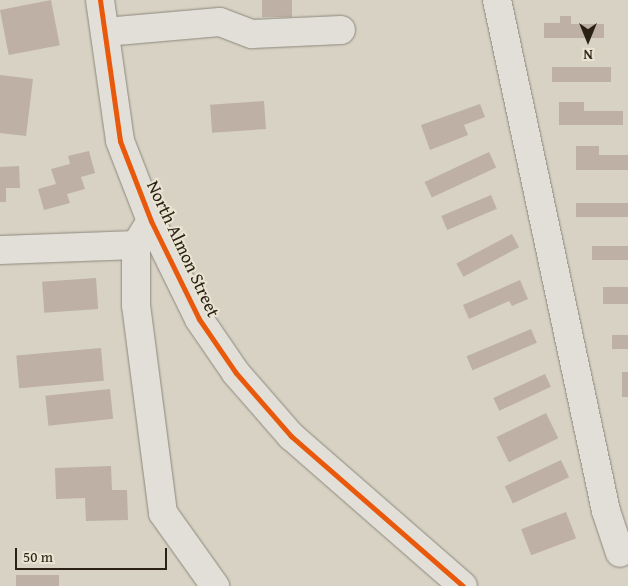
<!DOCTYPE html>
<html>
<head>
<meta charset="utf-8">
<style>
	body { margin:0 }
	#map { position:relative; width:628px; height:586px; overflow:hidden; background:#d7d2c3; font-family:"Gentium Book Plus",serif }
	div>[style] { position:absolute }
	.building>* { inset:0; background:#beb0a4; transform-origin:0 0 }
	.roads { filter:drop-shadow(0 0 1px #8d887e) drop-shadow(0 0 1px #8d887e) }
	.minor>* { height:28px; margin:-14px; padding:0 14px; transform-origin:14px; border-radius:14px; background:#e1dfd7 }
	.cycleway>* { height:5px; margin:-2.5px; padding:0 2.5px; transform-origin:2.5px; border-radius:2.5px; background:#e8590c }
	span { translate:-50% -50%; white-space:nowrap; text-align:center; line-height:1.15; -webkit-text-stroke:4px #eae5d3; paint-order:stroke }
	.street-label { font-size:18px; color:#2b2015 }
	.north { position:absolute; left:563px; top:15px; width:50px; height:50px; -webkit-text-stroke:4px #eae5d3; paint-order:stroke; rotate:180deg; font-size:14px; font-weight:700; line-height:20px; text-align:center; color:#2b2015 }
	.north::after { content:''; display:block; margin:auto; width:18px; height:22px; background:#2b2015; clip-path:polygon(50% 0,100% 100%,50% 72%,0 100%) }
	.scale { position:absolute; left:15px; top:548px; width:152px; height:22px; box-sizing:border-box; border:2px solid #2b2015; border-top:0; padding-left:6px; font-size:15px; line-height:18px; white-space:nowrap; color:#2b2015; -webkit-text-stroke:4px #eae5d3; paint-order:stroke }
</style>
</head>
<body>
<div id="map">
	<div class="building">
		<div style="left:51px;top:0;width:46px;height:52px;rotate:79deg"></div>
		<div style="left:262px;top:0;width:30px;height:17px"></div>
		<div style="clip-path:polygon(560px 16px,571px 16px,571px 24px,604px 24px,604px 38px,544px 38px,544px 23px,560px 23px)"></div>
		<div style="left:552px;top:67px;width:59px;height:15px"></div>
		<div style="clip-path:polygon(0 75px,33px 79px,26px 136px,0 133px)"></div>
		<div style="left:264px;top:101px;width:28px;height:54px;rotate:86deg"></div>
		<div style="clip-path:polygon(559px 102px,584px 102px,584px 111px,623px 111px,623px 125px,559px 125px)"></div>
		<div style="clip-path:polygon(480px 104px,485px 117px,464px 125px,468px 135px,430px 150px,421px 125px)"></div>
		<div style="clip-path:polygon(576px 146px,599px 146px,599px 155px,628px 155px,628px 170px,576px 170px)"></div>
		<div style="clip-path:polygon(89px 151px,95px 173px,81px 177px,85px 189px,67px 194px,70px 203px,44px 210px,38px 189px,56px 184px,51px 169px,70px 164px,68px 156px)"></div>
		<div style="left:489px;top:152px;width:17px;height:71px;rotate:65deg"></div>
		<div style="clip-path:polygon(19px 166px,20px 188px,6px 188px,6px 202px,0 202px,0 167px)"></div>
		<div style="left:491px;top:195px;width:15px;height:54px;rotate:67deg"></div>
		<div style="left:576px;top:203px;width:52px;height:14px"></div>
		<div style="left:512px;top:234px;width:15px;height:63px;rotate:62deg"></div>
		<div style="left:592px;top:246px;width:36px;height:14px"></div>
		<div style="left:96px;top:278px;width:31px;height:54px;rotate:86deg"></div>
		<div style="clip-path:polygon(520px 280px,528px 299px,512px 306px,509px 301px,469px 319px,463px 305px)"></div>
		<div style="left:603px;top:287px;width:25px;height:17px"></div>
		<div style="left:531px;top:329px;width:15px;height:70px;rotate:67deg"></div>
		<div style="left:612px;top:335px;width:16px;height:14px"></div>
		<div style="left:101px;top:348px;width:33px;height:85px;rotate:85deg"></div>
		<div style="left:622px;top:372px;width:6px;height:25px"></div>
		<div style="left:545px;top:374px;width:14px;height:57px;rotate:65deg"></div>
		<div style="left:110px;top:389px;width:30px;height:65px;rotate:84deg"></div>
		<div style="left:546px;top:413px;width:28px;height:55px;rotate:64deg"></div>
		<div style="left:561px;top:460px;width:19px;height:62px;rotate:65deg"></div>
		<div style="clip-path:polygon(111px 466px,112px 490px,127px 490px,128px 520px,86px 521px,85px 498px,56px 499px,55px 468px)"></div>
		<div style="left:566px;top:512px;width:28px;height:48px;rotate:69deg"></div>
		<div style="left:16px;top:575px;width:43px;height:11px"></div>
	</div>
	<div class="roads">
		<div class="minor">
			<div style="left:100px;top:0;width:142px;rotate:81.9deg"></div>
			<div style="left:120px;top:141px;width:86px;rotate:68.8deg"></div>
			<div style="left:151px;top:221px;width:109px;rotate:63.9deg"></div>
			<div style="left:199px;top:319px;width:65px;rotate:55.6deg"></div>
			<div style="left:236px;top:373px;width:84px;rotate:48.9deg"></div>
			<div style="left:291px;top:436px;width:228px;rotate:41.1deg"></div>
			<div style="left:497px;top:0;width:522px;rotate:77.96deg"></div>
			<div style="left:606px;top:511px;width:44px;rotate:71.6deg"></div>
			<div style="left:105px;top:32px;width:115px;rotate:-5deg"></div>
			<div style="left:220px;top:22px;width:34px;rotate:21deg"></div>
			<div style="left:252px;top:34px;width:89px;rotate:-2.6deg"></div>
			<div style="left:151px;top:221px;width:28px;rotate:122deg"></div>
			<div style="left:136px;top:245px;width:60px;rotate:90deg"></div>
			<div style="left:136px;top:305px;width:210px;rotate:82.6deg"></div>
			<div style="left:163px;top:513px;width:90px;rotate:54.5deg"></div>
			<div style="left:0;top:250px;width:136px;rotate:-2.1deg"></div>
		</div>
	</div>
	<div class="cycleway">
		<div style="left:100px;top:0;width:142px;rotate:81.9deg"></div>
		<div style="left:120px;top:141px;width:86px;rotate:68.8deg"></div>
		<div style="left:151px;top:221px;width:109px;rotate:63.9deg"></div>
		<div style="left:199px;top:319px;width:65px;rotate:55.6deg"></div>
		<div style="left:236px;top:373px;width:84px;rotate:48.9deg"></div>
		<div style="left:291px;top:436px;width:228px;rotate:41.1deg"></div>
	</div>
	<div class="street-label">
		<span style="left:183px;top:249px;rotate:65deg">North Almon Street</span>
	</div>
	<div class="north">N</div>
	<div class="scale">50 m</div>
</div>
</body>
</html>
